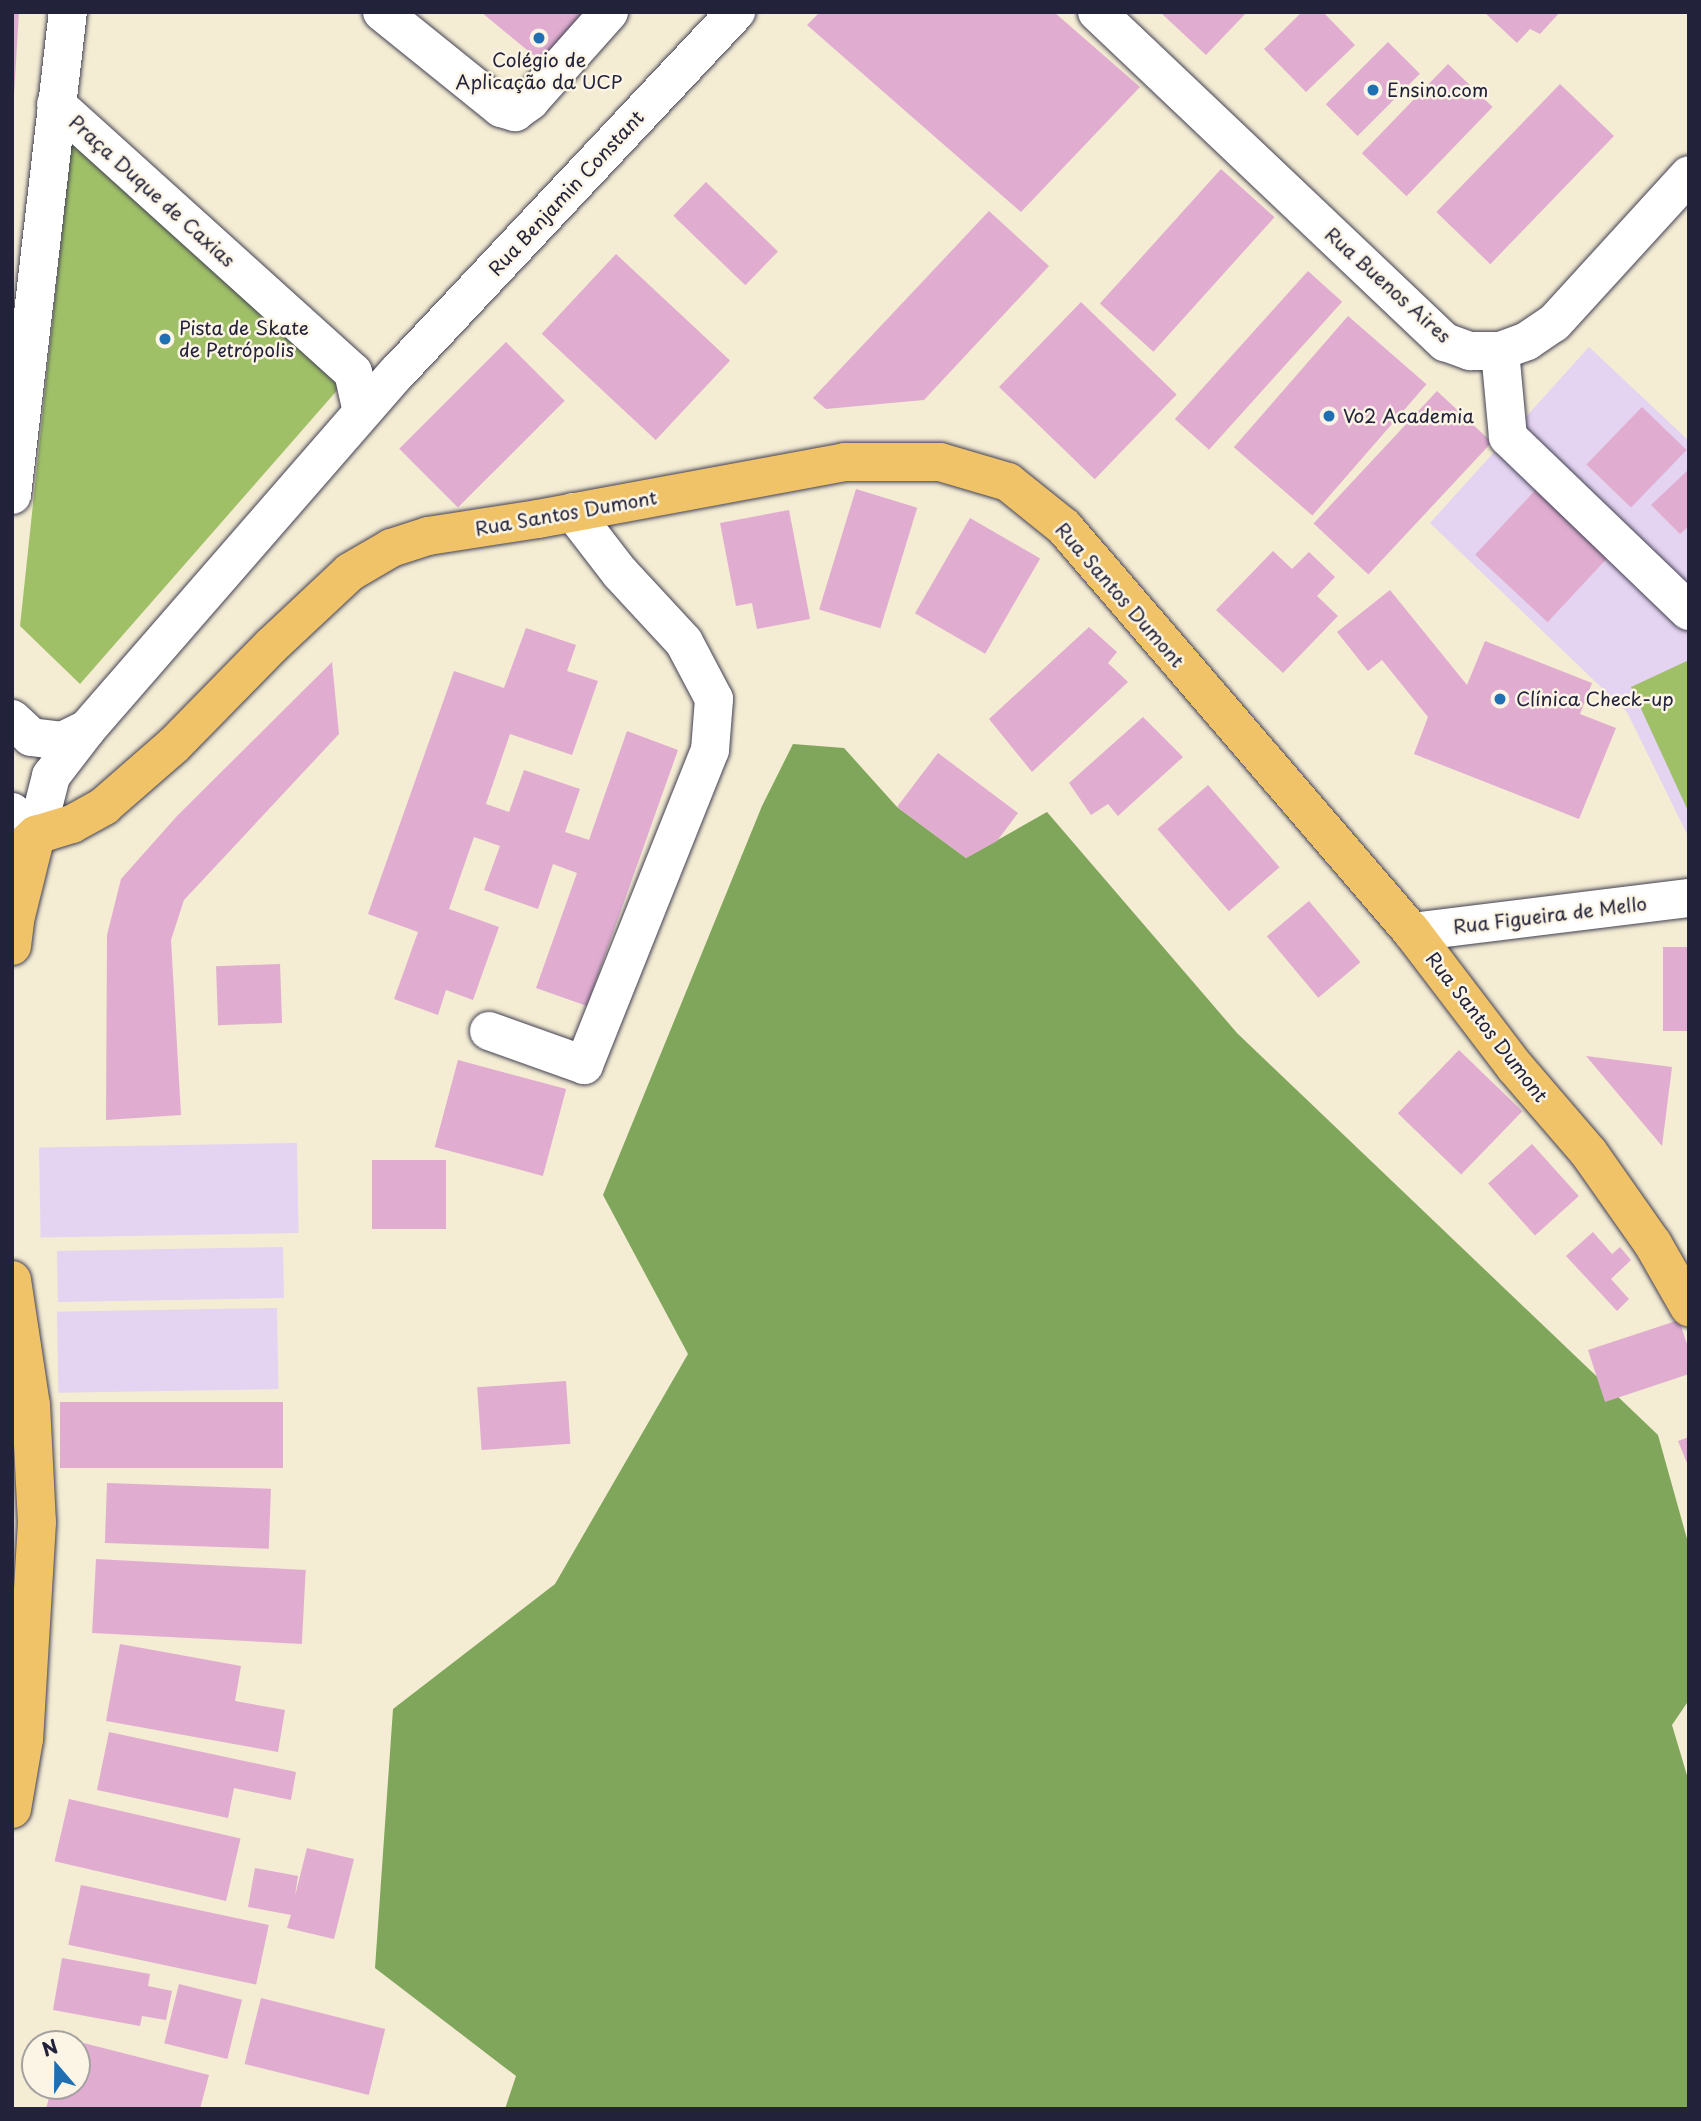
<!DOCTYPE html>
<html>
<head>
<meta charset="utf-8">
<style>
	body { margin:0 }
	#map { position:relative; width:1701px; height:2121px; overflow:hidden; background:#f4ecd3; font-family:"Playpen Sans",sans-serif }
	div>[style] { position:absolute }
	.built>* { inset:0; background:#e4d3f1; transform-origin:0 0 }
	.green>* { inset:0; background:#a0c068 }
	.forest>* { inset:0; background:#80a65c }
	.building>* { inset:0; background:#e0add1; transform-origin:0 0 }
	.roads { filter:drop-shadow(0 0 2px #424052) drop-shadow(0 0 2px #424052) }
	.minor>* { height:38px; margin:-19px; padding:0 19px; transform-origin:19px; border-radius:19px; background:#fff }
	.major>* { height:38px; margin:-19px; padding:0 19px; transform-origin:19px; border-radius:19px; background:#f0c369 }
	.dots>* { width:19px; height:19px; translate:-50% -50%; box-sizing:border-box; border:4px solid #fcf5e5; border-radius:50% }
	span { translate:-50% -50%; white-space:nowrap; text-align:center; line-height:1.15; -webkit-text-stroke:5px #fcf5e5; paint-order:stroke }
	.poi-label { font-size:19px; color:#22223b }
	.left { translate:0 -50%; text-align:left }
	.street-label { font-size:19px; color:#22223b }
	.frame { position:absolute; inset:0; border:14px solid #22223b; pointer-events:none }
	.north { position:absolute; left:21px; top:2030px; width:70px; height:70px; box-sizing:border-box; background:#fcf5e5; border:2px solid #a5a1a1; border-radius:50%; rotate:340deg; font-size:19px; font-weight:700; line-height:28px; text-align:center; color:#22223b }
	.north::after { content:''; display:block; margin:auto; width:24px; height:32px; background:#1f6fb2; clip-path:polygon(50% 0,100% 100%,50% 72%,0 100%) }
</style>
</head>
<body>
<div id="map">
	<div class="built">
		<div style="clip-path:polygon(1589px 347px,1689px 441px,1689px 838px,1627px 712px,1430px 523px)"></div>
		<div style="left:297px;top:1143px;width:90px;height:258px;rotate:89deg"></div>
		<div style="left:283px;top:1247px;width:51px;height:226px;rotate:89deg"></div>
		<div style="left:277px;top:1308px;width:81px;height:220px;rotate:89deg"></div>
	</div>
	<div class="green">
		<div style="clip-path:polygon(72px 138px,340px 387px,80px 684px,20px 626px)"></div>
		<div style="clip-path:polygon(1689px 660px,1689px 813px,1631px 687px)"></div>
	</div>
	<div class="forest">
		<div style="clip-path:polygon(793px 744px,844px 748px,897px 807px,966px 858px,1047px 812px,1237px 1033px,1658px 1435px,1689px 1546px,1689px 1700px,1672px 1725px,1689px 1782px,1689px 2109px,505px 2109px,516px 2076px,375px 1968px,393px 1709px,555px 1584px,688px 1354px,603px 1195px,762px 806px)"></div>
	</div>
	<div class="building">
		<div style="clip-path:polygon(12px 12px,19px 12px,14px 95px,12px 95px)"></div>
		<div style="clip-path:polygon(481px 12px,586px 12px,544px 64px)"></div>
		<div style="clip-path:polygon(820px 12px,1054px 12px,1140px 87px,1021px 212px,807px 25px)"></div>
		<div style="clip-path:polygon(1160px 12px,1247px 12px,1206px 55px)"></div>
		<div style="clip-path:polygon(1302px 12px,1323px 12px,1355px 45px,1306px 92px,1264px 49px)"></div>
		<div style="clip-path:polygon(1484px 12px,1560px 12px,1540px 34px,1530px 29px,1517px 43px)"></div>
		<div style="left:1388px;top:42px;width:45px;height:88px;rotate:45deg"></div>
		<div style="left:1448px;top:64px;width:62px;height:124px;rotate:44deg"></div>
		<div style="left:1560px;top:84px;width:75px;height:178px;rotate:44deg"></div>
		<div style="left:1221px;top:169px;width:72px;height:181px;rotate:42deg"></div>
		<div style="left:706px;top:182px;width:100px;height:47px;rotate:44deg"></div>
		<div style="clip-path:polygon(989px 211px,1049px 266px,924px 400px,826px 409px,813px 398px)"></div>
		<div style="left:616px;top:254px;width:156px;height:109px;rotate:43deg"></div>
		<div style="left:1308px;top:271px;width:46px;height:199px;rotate:42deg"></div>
		<div style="left:1081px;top:302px;width:133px;height:118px;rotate:44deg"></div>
		<div style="left:1348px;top:316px;width:104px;height:174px;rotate:41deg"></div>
		<div style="left:506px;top:342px;width:83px;height:151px;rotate:45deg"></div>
		<div style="left:1437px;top:391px;width:75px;height:181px;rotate:43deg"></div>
		<div style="left:1642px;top:407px;width:62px;height:80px;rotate:44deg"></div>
		<div style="clip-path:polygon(1689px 469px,1689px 526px,1680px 534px,1651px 505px)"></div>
		<div style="left:1542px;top:483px;width:99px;height:98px;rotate:43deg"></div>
		<div style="left:856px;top:489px;width:64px;height:126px;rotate:17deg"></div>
		<div style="clip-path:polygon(789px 510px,810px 619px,757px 629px,752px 603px,736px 606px,720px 523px)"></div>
		<div style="left:970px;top:518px;width:81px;height:110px;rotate:30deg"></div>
		<div style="clip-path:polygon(1273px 551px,1292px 569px,1309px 552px,1335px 577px,1317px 596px,1338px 616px,1283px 673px,1216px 610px)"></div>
		<div style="clip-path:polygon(1390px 590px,1467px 685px,1485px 641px,1592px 683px,1580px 714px,1616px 728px,1579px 819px,1414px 754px,1428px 717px,1382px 660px,1368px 671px,1337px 632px)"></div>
		<div style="clip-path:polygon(1089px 627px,1117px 652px,1108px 663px,1128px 682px,1032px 772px,989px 719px)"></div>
		<div style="clip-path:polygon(526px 628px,576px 645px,567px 671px,598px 681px,572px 755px,510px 734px,486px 804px,509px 812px,524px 770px,580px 789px,565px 832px,589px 840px,627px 731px,678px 750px,587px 1006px,536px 988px,577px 873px,553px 864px,538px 909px,484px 890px,500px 846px,474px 837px,449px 909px,499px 927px,473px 1000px,446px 990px,438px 1015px,394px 999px,418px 932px,368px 914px,454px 671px,504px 688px)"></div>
		<div style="clip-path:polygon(332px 662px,339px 734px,184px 900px,171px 940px,181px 1115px,106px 1120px,107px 935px,121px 879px,177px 816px)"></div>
		<div style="clip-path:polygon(1143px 717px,1183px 757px,1118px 816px,1108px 804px,1091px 815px,1069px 783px)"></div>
		<div style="clip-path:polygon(938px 753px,1018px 813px,997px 841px,966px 858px,897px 807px)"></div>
		<div style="left:1208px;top:785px;width:109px;height:67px;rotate:49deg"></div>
		<div style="left:1309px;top:901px;width:80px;height:55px;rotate:50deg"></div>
		<div style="left:1663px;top:947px;width:26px;height:84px"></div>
		<div style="left:280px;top:964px;width:59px;height:64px;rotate:88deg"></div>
		<div style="left:1459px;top:1050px;width:88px;height:88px;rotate:44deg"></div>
		<div style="clip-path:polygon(1586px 1056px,1672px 1067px,1662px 1146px)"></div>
		<div style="left:458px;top:1060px;width:112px;height:90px;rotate:15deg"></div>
		<div style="left:1532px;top:1144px;width:70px;height:59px;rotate:48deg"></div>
		<div style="left:372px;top:1160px;width:74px;height:69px"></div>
		<div style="clip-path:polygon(1593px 1232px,1612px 1254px,1620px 1247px,1631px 1260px,1611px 1279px,1629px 1299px,1617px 1311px,1566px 1256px)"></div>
		<div style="clip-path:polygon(1679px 1320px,1689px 1350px,1689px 1374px,1605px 1402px,1588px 1350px)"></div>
		<div style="left:566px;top:1381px;width:63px;height:89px;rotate:86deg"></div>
		<div style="left:283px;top:1402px;width:66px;height:223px;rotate:90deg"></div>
		<div style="clip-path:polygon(1689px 1437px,1689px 1468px,1678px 1441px)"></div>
		<div style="left:107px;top:1483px;width:164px;height:60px;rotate:2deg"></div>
		<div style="left:96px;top:1559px;width:210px;height:74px;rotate:3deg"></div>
		<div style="clip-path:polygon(120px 1644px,241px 1666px,235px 1701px,285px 1710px,278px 1752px,106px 1721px)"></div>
		<div style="clip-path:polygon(109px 1732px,296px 1772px,291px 1800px,234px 1788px,228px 1818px,97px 1790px)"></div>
		<div style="left:69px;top:1799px;width:176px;height:64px;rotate:13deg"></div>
		<div style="clip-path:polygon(307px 1848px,354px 1859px,334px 1939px,287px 1928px,291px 1915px,248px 1907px,255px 1868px,298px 1876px,295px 1896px)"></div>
		<div style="left:81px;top:1885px;width:192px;height:61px;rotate:12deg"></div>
		<div style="clip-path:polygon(62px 1958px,150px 1974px,148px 1986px,172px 1991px,166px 2020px,142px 2016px,140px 2026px,53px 2010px)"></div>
		<div style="left:179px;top:1984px;width:65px;height:61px;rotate:14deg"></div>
		<div style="left:261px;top:1998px;width:128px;height:68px;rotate:14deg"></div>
		<div style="clip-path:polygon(64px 2038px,209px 2075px,200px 2109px,46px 2109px,52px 2086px,77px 2086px,77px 2044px,63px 2044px)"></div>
	</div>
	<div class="roads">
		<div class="minor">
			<div style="left:382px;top:12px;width:153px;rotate:38.9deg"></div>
			<div style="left:501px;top:108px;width:15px;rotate:16deg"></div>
			<div style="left:515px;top:112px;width:19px;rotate:-36deg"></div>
			<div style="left:530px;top:101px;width:119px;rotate:-48.4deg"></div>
			<div style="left:1097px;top:12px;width:480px;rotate:43.5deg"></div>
			<div style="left:1445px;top:342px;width:27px;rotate:20deg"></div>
			<div style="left:1470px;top:351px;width:30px"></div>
			<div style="left:1500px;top:351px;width:29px;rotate:-20deg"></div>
			<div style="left:1527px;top:341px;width:32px;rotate:-34deg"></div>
			<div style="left:1554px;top:323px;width:200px;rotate:-47.6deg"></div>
			<div style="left:56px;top:104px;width:400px;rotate:42.1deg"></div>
			<div style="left:353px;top:372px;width:41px;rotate:77.3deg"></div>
			<div style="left:1500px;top:351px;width:86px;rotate:84.7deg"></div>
			<div style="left:1508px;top:437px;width:251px;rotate:43.9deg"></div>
			<div style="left:12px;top:495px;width:486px;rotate:-83.4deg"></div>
			<div style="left:12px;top:719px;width:26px;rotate:43deg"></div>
			<div style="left:31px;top:737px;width:31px;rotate:7deg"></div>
			<div style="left:62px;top:741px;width:28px;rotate:-26deg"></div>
			<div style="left:12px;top:812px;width:33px;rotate:44deg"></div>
			<div style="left:36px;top:835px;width:61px;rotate:-75.7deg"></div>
			<div style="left:51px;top:776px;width:59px;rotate:-52.5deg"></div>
			<div style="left:87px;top:729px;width:471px;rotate:-49deg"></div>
			<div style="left:396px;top:374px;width:497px;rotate:-46.8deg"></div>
			<div style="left:1412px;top:932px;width:279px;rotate:-7deg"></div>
			<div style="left:489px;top:1031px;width:101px;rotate:19.7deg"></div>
			<div style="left:584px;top:1065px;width:339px;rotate:-68.2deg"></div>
			<div style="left:710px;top:750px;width:51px;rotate:-85.5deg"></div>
			<div style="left:714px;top:699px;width:64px;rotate:-117.8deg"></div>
			<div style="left:684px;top:642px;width:94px;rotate:-132.8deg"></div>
			<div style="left:620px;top:573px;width:77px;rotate:-127.6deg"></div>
		</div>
		<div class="major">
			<div style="left:12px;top:857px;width:33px;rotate:-43deg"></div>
			<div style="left:36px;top:835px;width:38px;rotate:-17deg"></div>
			<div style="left:72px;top:824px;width:37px;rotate:-29deg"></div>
			<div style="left:104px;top:806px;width:93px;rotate:-41.1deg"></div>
			<div style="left:174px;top:745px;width:139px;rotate:-45.6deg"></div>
			<div style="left:271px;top:646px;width:108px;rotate:-43.1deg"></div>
			<div style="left:350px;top:572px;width:48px;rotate:-30.3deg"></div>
			<div style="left:391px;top:548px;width:39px;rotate:-18deg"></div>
			<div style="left:428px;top:536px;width:111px;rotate:-8.8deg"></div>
			<div style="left:538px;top:519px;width:312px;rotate:-10.5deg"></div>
			<div style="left:845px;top:462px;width:95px"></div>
			<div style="left:940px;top:462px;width:71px;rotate:16.4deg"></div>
			<div style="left:1008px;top:482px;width:72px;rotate:38.8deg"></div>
			<div style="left:1064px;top:527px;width:534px;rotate:49.33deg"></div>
			<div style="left:1412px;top:932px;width:170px;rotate:52.7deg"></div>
			<div style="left:1515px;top:1067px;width:113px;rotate:49.3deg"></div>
			<div style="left:1589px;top:1153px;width:111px;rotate:54.9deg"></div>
			<div style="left:1653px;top:1244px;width:73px;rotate:60.3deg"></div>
			<div style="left:12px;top:946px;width:26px;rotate:-83deg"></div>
			<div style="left:15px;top:920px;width:88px;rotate:-76.1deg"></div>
			<div style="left:12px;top:1280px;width:126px;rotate:81.4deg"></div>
			<div style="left:31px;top:1405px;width:117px;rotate:87.1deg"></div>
			<div style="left:37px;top:1522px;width:217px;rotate:93.4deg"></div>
			<div style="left:24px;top:1739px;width:71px;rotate:99.7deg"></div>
		</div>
	</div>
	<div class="dots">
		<div style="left:539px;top:38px;background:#1f6fb2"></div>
		<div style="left:1373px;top:90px;background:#1f6fb2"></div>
		<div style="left:165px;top:339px;background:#1f6fb2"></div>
		<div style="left:1329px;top:416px;background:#1f6fb2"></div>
		<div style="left:1500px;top:699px;background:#1f6fb2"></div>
	</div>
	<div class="poi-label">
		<span style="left:539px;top:71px">Colégio de<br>Aplicação da UCP</span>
		<span class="left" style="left:1387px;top:90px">Ensino.com</span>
		<span class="left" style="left:179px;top:339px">Pista de Skate<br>de Petrópolis</span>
		<span class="left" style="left:1343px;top:416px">Vo2 Academia</span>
		<span class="left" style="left:1516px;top:699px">Clínica Check-up</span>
	</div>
	<div class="street-label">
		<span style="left:152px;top:191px;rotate:42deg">Praça Duque de Caxias</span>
		<span style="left:566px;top:193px;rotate:-47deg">Rua Benjamin Constant</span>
		<span style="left:1388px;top:285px;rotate:42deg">Rua Buenos Aires</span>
		<span style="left:566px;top:513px;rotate:-10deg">Rua Santos Dumont</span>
		<span style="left:1120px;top:595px;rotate:49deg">Rua Santos Dumont</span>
		<span style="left:1550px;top:915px;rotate:-7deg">Rua Figueira de Mello</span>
		<span style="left:1487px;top:1027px;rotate:52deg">Rua Santos Dumont</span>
	</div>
	<div class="frame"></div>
	<div class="north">N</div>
</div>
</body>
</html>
